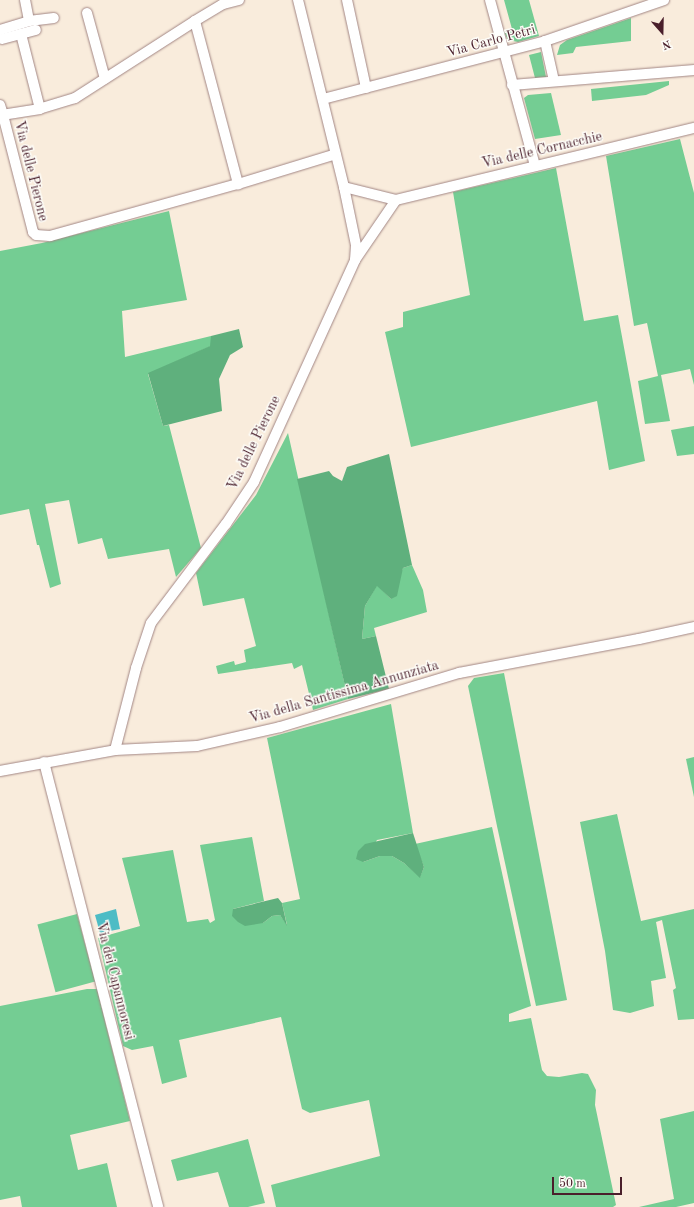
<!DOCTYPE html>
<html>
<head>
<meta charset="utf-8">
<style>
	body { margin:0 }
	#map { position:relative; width:694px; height:1207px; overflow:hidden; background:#f9ecdc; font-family:"Old Standard TT",serif }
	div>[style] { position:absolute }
	.green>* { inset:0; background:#74cd93; transform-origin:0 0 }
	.forest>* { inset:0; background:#5fb07d }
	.water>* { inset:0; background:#4dbcc5 }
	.roads { filter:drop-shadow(0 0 1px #a28684) drop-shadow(0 0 1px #a28684) }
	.minor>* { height:10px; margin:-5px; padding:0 5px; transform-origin:5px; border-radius:5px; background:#fff }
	span { translate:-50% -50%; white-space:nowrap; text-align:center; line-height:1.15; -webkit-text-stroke:3px #fdfcf7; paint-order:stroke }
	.street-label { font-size:14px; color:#4a1f2b }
	.north { position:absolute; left:642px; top:12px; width:40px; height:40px; -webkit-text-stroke:3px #fdfcf7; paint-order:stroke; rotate:160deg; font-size:11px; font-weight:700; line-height:16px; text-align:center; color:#4a1f2b }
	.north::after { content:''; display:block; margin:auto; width:14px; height:18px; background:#4a1f2b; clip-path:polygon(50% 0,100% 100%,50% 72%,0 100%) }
	.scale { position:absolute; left:552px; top:1177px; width:70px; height:18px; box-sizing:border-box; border:2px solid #4a1f2b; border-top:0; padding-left:5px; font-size:12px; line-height:14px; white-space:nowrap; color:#4a1f2b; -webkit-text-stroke:3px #fdfcf7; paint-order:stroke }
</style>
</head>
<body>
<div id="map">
	<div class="green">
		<div style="clip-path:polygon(504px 0,529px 0,539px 36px,518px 42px,508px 40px,504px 32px,512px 29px)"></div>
		<div style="clip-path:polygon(631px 18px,631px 41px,576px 47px,573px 53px,557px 55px,560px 45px,567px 40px)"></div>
		<div style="clip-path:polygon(541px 52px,546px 77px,535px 78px,529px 55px)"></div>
		<div style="clip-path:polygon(669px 81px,669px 85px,646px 95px,592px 101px,591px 89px)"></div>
		<div style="clip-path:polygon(551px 93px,561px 135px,535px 139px,524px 98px,528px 95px)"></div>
		<div style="clip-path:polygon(680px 139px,694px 193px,694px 385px,690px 369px,661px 375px,670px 421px,645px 424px,638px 381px,658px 376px,647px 323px,634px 326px,606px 156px)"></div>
		<div style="clip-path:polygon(556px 168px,584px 321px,618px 315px,645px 461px,609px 470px,597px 401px,411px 447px,385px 332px,403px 327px,403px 312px,470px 295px,453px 192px)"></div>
		<div style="clip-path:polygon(169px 211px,187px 300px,122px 311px,125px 357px,211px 336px,211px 346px,148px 374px,163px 426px,169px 425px,201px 548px,176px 577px,169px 549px,108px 559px,102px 538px,78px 544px,69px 500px,45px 504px,61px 584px,50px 588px,39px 545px,37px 545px,29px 509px,0 515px,0 251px,42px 243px)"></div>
		<div style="clip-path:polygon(694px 426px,694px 454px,677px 456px,671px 430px)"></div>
		<div style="clip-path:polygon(288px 433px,348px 699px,313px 710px,302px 665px,294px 669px,292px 663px,218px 674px,216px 666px,234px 661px,235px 665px,246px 662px,244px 650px,256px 646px,244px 598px,203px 606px,196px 573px,256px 495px)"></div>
		<div style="clip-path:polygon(412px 565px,423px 590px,427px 612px,374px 628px,376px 636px,362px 639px,365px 606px,377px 585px,391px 599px,403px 568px)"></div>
		<div style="clip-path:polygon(504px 673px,567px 1000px,536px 1006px,497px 826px,468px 686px,474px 678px)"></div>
		<div style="clip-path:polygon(391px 704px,413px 833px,377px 840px,363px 862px,380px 856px,392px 856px,404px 863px,420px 877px,424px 867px,415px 844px,492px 827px,531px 1006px,509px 1014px,509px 1022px,531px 1018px,542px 1070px,547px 1076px,559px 1077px,582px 1073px,588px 1074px,596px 1090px,595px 1105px,616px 1205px,613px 1207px,276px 1207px,271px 1185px,380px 1156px,369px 1100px,310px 1113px,302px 1109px,281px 1017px,179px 1040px,187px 1077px,162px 1084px,153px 1046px,132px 1050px,123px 1046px,98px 938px,140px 926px,122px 858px,173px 850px,187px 922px,208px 919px,210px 923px,215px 920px,200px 845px,252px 837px,264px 901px,233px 909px,263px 923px,272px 916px,280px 915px,287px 925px,282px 903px,300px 899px,267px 738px)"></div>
		<div style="clip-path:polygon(694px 757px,694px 797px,686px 759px)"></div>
		<div style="clip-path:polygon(617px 814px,641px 921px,694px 909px,694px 1019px,678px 1020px,673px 990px,676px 988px,662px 920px,656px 922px,666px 978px,651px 981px,654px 1006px,630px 1013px,613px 1010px,605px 951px,580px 822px)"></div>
		<div style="left:77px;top:914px;width:70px;height:41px;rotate:75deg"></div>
		<div style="clip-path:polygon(87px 989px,97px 989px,130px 1121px,70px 1135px,78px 1170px,107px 1163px,117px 1207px,22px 1207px,20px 1196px,0 1200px,0 1006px)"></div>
		<div style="clip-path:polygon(694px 1111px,694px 1203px,676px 1207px,639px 1207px,674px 1199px,660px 1119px)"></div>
		<div style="clip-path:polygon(248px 1139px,265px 1203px,248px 1207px,229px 1207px,218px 1172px,177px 1181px,171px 1160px)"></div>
	</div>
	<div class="forest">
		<div style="clip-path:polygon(239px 329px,243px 347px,230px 355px,219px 379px,222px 411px,163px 426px,148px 373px,210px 346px,211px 336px)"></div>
		<div style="clip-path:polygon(389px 454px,412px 565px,403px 568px,397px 596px,391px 599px,377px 586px,365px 606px,362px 639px,376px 636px,389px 689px,348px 699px,297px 479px,329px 471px,333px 476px,342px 481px,347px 467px)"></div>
		<div style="clip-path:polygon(413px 833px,424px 867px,420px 878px,404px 863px,392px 856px,380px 856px,363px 862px,356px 859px,358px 851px,365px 844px)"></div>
		<div style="clip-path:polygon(278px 898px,282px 903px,287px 926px,280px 915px,272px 916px,263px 923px,245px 926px,238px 922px,232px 916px,233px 909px)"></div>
	</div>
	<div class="water">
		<div style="clip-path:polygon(116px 909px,120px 929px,100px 933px,95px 915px)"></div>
	</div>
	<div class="roads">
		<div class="minor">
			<div style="left:25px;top:0;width:21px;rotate:79deg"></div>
			<div style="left:239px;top:0;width:16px;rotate:166deg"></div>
			<div style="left:223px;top:4px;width:33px;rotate:149deg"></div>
			<div style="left:195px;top:21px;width:143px;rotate:147.3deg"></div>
			<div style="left:75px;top:98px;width:37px;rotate:163deg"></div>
			<div style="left:40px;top:109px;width:37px;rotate:171deg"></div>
			<div style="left:3px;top:115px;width:121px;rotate:75.6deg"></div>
			<div style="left:33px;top:232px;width:4px;rotate:45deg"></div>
			<div style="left:36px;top:235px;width:14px;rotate:4deg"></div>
			<div style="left:50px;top:236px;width:195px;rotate:-15.5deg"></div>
			<div style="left:238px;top:184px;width:102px;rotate:-17deg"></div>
			<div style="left:347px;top:0;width:90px;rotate:77.8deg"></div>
			<div style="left:490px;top:0;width:172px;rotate:74.8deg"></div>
			<div style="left:87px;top:13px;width:68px;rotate:74.7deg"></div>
			<div style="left:195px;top:21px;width:169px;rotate:75.2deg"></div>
			<div style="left:0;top:30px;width:30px;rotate:-17deg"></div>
			<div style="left:29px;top:21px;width:25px;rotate:-7deg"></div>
			<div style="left:21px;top:34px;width:77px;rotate:75.8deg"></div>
			<div style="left:2px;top:39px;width:35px;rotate:-15deg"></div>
			<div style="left:545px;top:41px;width:41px;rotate:77.3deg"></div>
			<div style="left:512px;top:85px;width:183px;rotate:-4.7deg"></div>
			<div style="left:323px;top:99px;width:229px;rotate:-14.6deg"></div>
			<div style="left:545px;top:41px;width:126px;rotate:-19deg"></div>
			<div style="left:0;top:105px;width:10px;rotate:73deg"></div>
			<div style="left:3px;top:115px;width:3px;rotate:162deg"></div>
			<div style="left:344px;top:187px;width:54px;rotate:14deg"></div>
			<div style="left:396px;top:200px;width:73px;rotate:124.3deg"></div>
			<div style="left:396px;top:200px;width:307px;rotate:-13.6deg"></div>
			<div style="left:115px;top:750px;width:85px;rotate:-75.6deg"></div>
			<div style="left:136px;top:668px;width:47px;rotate:-71.6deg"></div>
			<div style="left:151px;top:623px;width:124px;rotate:-52.9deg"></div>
			<div style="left:226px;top:524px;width:50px;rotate:-56.3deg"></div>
			<div style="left:254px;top:482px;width:244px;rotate:-65.5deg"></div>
			<div style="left:355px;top:260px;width:15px;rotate:-86deg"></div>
			<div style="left:356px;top:245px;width:59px;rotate:-101.7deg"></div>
			<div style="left:344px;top:187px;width:193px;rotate:-103.8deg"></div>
			<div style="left:44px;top:762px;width:459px;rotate:75.6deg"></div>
			<div style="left:0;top:771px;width:117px;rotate:-10.3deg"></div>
			<div style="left:115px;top:750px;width:82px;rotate:-2.8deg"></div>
			<div style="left:197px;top:746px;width:85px;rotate:-12.9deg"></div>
			<div style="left:280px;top:727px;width:187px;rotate:-16.8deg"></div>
			<div style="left:459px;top:673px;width:183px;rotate:-10.7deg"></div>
			<div style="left:639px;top:639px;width:56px;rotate:-12.3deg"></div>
		</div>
	</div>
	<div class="street-label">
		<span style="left:491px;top:41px;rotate:-15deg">Via Carlo Petri</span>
		<span style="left:542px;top:150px;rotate:-13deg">Via delle Cornacchie</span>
		<span style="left:31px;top:171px;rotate:76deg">Via delle Pierone</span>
		<span style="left:254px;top:443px;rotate:-64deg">Via delle Pierone</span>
		<span style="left:344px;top:692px;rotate:-16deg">Via della Santissima Annunziata</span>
		<span style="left:115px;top:981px;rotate:76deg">Via dei Capannoresi</span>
	</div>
	<div class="north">N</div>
	<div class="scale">50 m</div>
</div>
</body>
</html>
